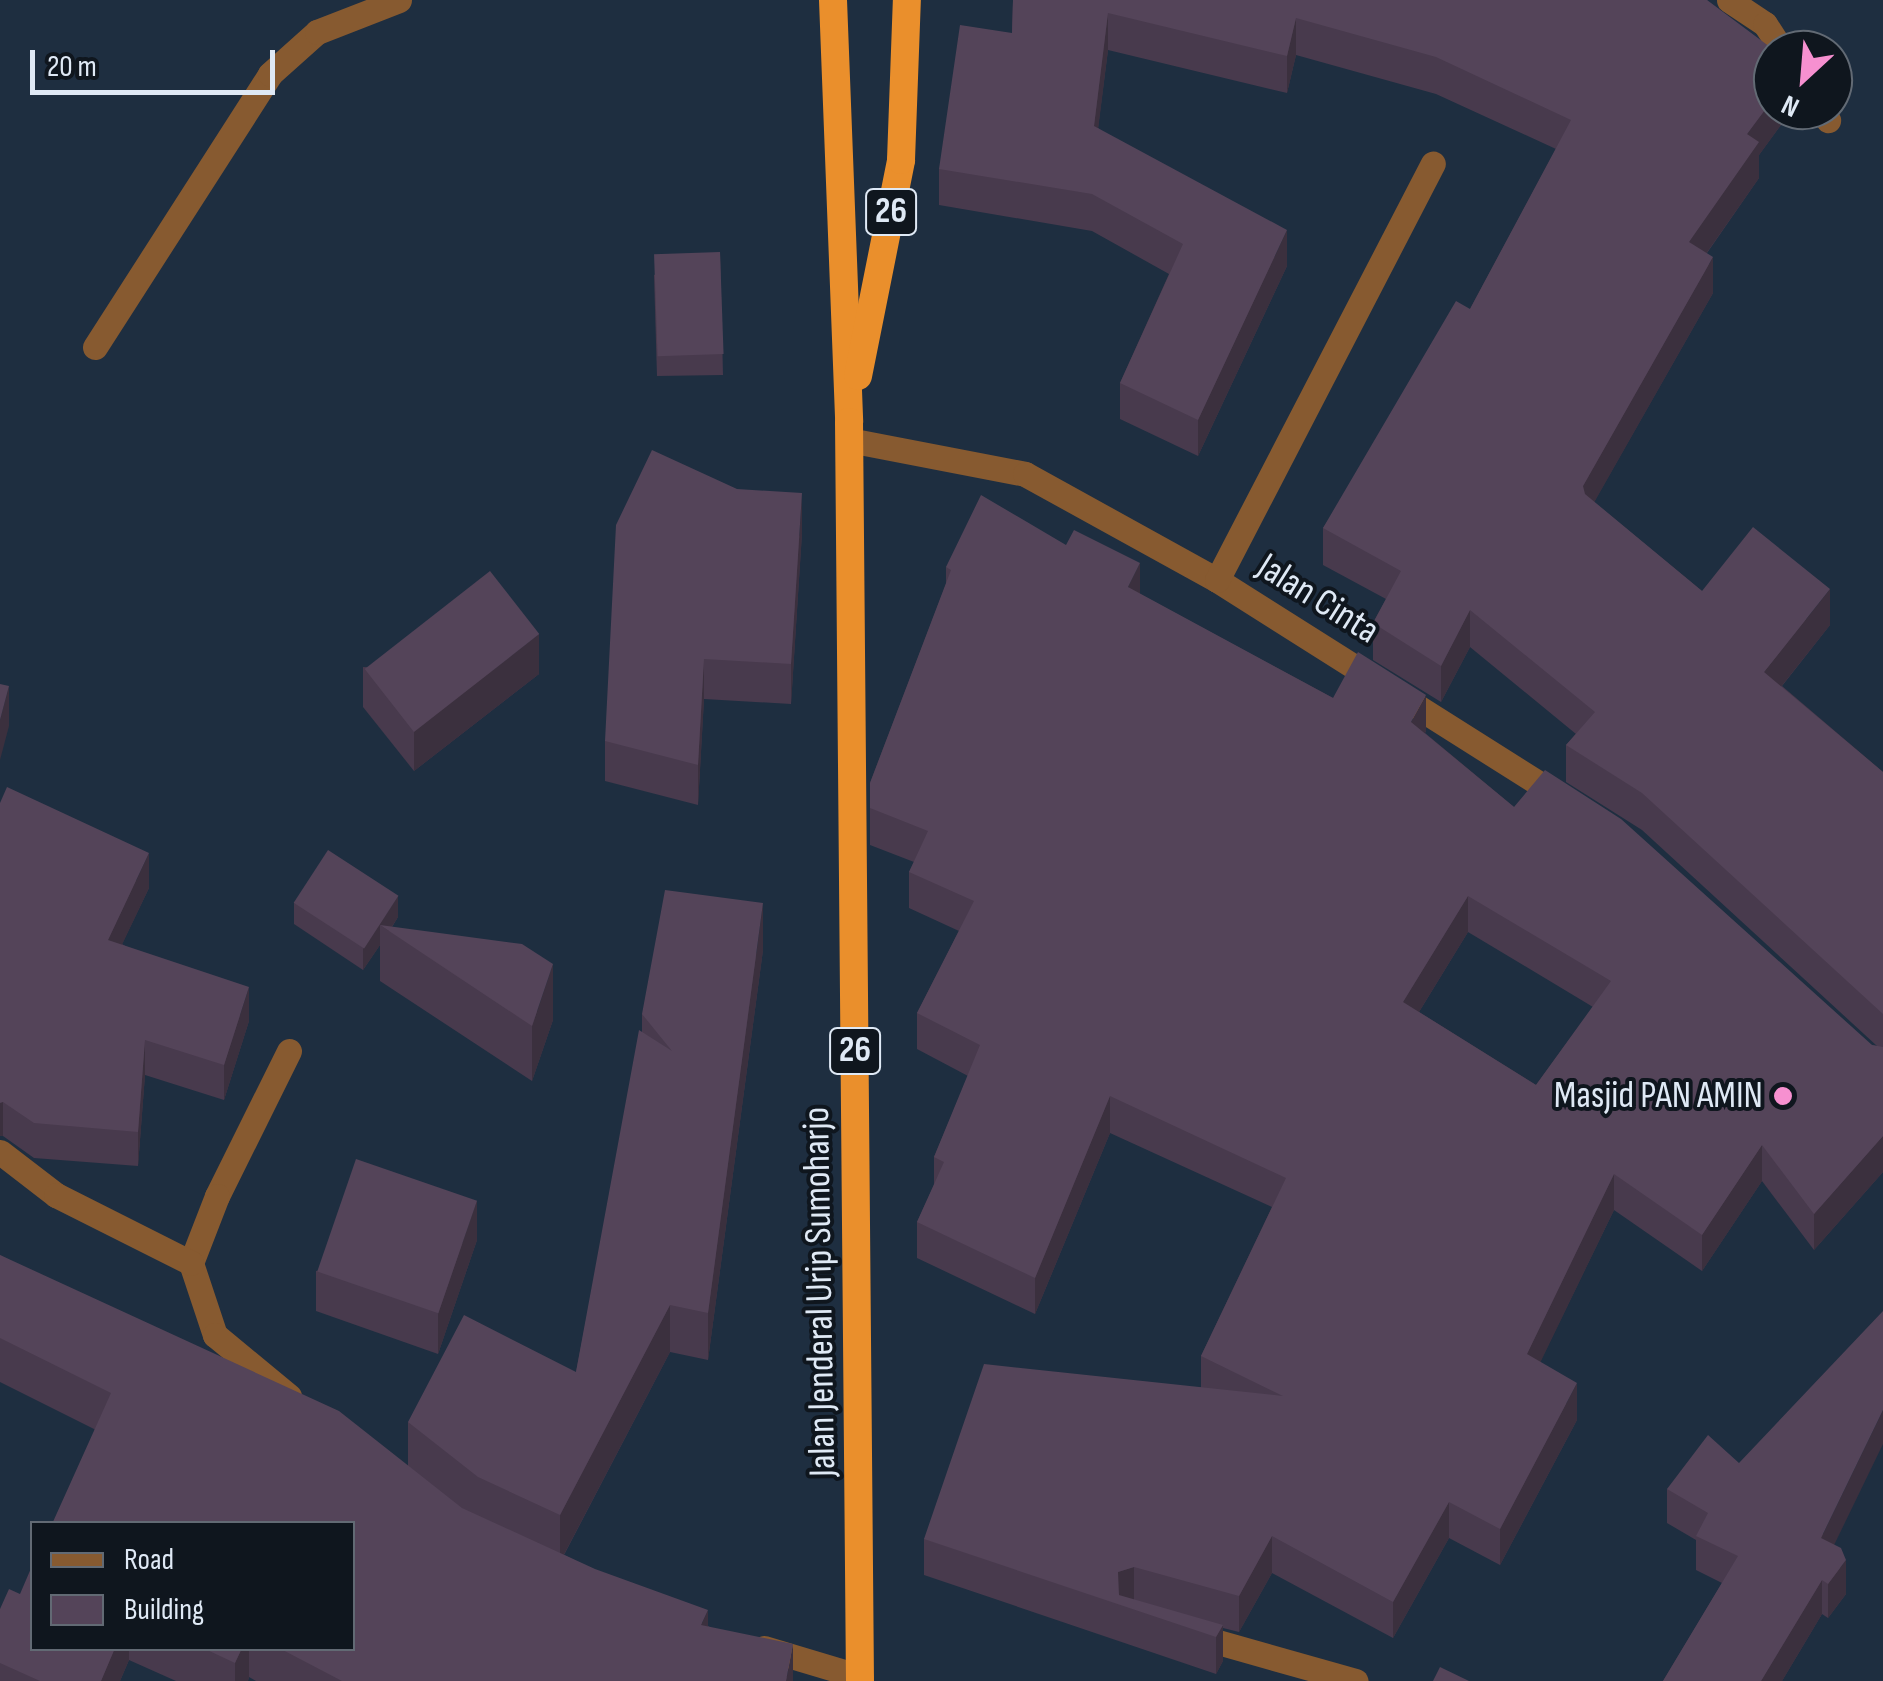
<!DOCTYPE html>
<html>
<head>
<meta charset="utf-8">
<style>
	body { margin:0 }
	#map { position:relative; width:1883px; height:1681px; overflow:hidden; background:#1e2e40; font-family:"Sofia Sans Condensed",sans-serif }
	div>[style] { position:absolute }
	.service>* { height:25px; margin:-12.5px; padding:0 12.5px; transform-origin:12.5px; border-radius:12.5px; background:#875a30 }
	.minor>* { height:25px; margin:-12.5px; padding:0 12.5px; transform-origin:12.5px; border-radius:12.5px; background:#875a30 }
	.trunk>* { height:28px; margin:-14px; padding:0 14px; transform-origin:14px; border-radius:14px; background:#ea8f2c }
	.wall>* { inset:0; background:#483a4d }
	.shaded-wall>* { inset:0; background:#3b303e; transform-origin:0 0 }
	.building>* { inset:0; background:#544459; transform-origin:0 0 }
	.dots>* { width:28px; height:28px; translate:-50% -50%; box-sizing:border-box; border:5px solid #0f161e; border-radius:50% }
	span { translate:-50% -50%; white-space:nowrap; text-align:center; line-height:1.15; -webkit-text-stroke:8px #0f161e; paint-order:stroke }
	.shield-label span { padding:2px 8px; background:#0f161e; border:2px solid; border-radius:8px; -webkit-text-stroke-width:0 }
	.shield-label { font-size:35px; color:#dfe9f5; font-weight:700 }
	.street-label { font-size:38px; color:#dfe9f5 }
	.poi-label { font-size:38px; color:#dfe9f5 }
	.right { translate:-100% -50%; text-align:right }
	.legend { position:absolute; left:30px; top:1521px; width:325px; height:130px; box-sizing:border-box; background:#0f161e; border:2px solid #626a74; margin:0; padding:12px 18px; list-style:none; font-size:30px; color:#dfe9f5 }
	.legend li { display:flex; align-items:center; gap:20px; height:50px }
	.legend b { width:50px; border:2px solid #626a74 }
	.north { position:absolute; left:1753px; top:30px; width:100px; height:100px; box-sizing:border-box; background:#0f161e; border:2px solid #626a74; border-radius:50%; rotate:206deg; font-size:28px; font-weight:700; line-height:40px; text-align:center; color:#dfe9f5 }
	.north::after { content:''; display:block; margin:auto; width:35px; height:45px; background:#f690d0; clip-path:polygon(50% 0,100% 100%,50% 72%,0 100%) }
	.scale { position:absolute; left:30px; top:50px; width:245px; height:45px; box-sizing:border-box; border:5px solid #dfe9f5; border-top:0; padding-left:12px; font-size:30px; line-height:35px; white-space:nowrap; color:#dfe9f5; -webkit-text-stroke:8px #0f161e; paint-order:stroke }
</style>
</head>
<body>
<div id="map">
	<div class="service">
		<div style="left:289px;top:1051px;width:162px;rotate:116.4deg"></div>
		<div style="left:217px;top:1196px;width:72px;rotate:111.2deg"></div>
		<div style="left:191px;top:1263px;width:76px;rotate:71.6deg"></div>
		<div style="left:215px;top:1335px;width:96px;rotate:39.5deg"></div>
		<div style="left:0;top:1152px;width:71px;rotate:37.5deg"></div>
		<div style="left:56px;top:1195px;width:151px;rotate:26.7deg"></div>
		<div style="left:764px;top:1648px;width:101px;rotate:16.6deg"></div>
	</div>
	<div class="minor">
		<div style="left:1729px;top:0;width:43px;rotate:33.7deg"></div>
		<div style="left:1765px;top:24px;width:31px;rotate:57deg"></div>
		<div style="left:1822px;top:110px;width:12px;rotate:59deg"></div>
		<div style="left:95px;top:347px;width:324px;rotate:-57.3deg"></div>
		<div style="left:270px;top:74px;width:63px;rotate:-41.8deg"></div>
		<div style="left:317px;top:32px;width:88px;rotate:-21.3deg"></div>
		<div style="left:849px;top:440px;width:179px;rotate:10.9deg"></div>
		<div style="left:1025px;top:474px;width:219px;rotate:28.9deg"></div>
		<div style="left:1217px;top:580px;width:412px;rotate:32.3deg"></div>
		<div style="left:1217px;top:580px;width:469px;rotate:-62.6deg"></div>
		<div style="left:1193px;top:1635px;width:169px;rotate:15.8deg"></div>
	</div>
	<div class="trunk">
		<div style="left:833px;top:0;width:422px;rotate:87.8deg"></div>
		<div style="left:849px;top:422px;width:1259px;rotate:89.5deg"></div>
		<div style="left:858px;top:376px;width:220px;rotate:-78.7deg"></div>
		<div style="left:901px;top:160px;width:160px;rotate:-87.9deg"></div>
	</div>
	<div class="wall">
		<div style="clip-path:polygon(evenodd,1013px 0,1707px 0,1773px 110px,1792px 110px,1759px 155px,1759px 178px,1707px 253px,1713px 293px,1594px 502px,1702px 591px,1830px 625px,1782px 686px,1883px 772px,1883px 1172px,1814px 1250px,1762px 1181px,1702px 1271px,1614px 1210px,1540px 1362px,1577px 1420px,1500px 1565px,1449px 1538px,1393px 1638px,1272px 1573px,1239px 1632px,1223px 1628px,1223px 1661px,1216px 1674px,924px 1575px,924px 1539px,1201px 1387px,1201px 1356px,1272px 1207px,1110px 1133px,1035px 1314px,917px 1258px,917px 1222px,934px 1185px,934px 1157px,968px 1076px,917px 1049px,917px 1013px,959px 931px,909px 908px,909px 872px,914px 862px,870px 845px,870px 783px,946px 584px,946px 567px,1140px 594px,1333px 698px,1426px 731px,1425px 733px,1514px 807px,1872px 1045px,1877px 1046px,1642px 830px,1566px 782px,1566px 745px,1576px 734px,1470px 647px,1441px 702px,1373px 660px,1373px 623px,1386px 599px,1323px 565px,1323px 528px,1470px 309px,1556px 149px,1436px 94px,1296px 55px,1287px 93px,1108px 50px,1098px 128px,1287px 266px,1198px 456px,1120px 419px,1120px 383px,1169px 274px,1092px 231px,939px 205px,939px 169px,1012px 33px,1013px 0,1468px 932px,1593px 1007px,1536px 1085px,1419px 1012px,1468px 932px)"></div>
		<div style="clip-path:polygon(720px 252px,723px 375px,657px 376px,654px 275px)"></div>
		<div style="clip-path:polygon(802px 533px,791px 704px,704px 699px,698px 805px,605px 781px,605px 741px)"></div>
		<div style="clip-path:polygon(363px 667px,539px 674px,414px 771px,363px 707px)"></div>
		<div style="clip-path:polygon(0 803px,149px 888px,122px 944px,249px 1021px,224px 1100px,145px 1075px,138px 1166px,34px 1158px,3px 1136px)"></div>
		<div style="clip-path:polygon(294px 903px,398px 917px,392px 927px,553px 1020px,532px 1081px,380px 981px,380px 945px,363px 970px,294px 924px)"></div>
		<div style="clip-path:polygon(763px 950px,708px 1360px,670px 1352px,564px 1555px,708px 1626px,793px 1681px,256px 1681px,249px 1677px,248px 1681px,176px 1681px,129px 1660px,120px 1681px,0 1681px,0 1609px,32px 1648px,352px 1648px,94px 1429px,0 1382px,0 1255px,408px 1466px,408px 1422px,576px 1372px,642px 1032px,642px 1014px)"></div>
		<div style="clip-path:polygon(477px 1240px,438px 1354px,316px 1311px,316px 1271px)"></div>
		<div style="clip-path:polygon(1739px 1463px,1834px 1544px,1846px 1594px,1828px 1618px,1822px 1614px,1782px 1681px,1663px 1681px,1722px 1583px,1696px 1570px,1696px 1540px,1667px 1523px,1667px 1489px)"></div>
	</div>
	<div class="shaded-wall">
		<div style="clip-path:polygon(1108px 13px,1108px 50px,1094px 162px,1094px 126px)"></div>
		<div style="clip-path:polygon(1296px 18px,1296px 55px,1287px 93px,1287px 56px)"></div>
		<div style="clip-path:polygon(1773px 99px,1773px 110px,1792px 110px,1759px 155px,1759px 178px,1689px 278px,1689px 242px,1747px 134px)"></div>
		<div style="clip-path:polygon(1287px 230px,1287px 266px,1198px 456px,1198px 420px)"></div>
		<div style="clip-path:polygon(1713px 257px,1713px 293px,1583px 522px,1583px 486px)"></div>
		<div style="clip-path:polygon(802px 493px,802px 533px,791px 704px,791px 664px)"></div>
		<div style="clip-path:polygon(1140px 563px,1140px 600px,1128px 587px)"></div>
		<div style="clip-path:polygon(1830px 589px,1830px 625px,1764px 708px,1764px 672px)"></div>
		<div style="clip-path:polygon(1470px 610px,1470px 647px,1441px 702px,1441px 666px)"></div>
		<div style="clip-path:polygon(539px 634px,539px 674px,414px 771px,414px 731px)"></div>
		<div style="clip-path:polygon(704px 659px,704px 699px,698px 805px,698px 765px)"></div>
		<div style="clip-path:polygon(9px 686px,9px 726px,0 760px,0 720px)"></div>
		<div style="clip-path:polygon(1426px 695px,1426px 731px,1411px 758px,1411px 722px)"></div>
		<div style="clip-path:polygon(149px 853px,149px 888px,108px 974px,108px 940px)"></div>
		<div style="clip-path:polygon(398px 896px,398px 917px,389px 931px,380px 925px,380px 945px,363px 970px,363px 949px)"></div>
		<div style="clip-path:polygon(1468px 896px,1468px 932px,1403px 1038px,1403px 1002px)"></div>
		<div style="clip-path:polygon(763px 903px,763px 950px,708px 1360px,708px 1313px)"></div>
		<div style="clip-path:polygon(553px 964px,553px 1020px,532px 1081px,532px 1026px)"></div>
		<div style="clip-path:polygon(249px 987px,249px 1021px,224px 1100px,224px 1065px)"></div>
		<div style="clip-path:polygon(145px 1040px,145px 1075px,138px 1166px,138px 1132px)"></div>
		<div style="clip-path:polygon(1110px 1096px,1110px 1133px,1035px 1314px,1035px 1278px)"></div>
		<div style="left:3px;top:1102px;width:34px;height:3px;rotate:90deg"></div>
		<div style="clip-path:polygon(1883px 1136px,1883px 1172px,1814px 1250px,1814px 1214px)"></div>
		<div style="clip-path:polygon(1762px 1145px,1762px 1181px,1702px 1271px,1702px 1235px)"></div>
		<div style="clip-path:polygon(1614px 1174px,1614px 1210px,1527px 1390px,1527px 1354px)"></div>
		<div style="clip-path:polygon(477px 1200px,477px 1240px,438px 1354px,438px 1314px)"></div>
		<div style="clip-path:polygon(670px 1305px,670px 1352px,560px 1562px,560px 1515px)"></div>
		<div style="clip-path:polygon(1577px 1383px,1577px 1420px,1500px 1565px,1500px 1529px)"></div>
		<div style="clip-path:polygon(1883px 1410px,1883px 1444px,1821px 1572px,1821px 1538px)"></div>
		<div style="clip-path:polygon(1449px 1502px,1449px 1538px,1393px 1638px,1393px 1602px)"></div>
		<div style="clip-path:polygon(1272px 1536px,1272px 1573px,1239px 1632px,1239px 1596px)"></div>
		<div style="clip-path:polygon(1846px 1560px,1846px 1594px,1828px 1618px,1828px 1584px)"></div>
		<div style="clip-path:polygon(1134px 1567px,1134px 1603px,1118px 1604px,1118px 1572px)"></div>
		<div style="clip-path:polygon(1822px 1580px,1822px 1614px,1782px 1681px,1761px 1681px)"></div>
		<div style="clip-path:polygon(708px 1610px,708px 1654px,701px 1625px)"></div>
		<div style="clip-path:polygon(1223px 1625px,1223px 1661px,1216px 1674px,1216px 1637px)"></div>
		<div style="clip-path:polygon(793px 1644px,793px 1681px,786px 1681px)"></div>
		<div style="clip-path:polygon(115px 1648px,129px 1648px,129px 1660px,120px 1681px,101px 1681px)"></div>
		<div style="clip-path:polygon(242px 1648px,249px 1648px,249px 1677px,248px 1681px,235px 1681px,235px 1663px)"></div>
	</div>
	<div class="building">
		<div style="clip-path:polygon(1013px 0,1707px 0,1774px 50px,1773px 50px,1773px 99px,1747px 134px,1759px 142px,1689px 242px,1713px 257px,1583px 486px,1585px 494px,1702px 591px,1753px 527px,1830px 589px,1764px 672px,1883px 772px,1883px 1014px,1642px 793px,1566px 745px,1595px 712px,1470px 610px,1441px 666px,1373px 623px,1401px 571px,1323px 528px,1456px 301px,1470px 309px,1571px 120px,1436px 57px,1296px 18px,1287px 56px,1108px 13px,1094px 126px,1287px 230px,1198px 420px,1120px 383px,1183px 244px,1092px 194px,939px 169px,960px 25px,1012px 33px)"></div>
		<div style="left:720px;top:252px;width:102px;height:66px;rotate:88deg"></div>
		<div style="clip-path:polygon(652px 450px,737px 489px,802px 493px,791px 664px,704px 659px,698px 765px,605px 741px,616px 525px)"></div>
		<div style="clip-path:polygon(evenodd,981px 495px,1066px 545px,1074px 530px,1140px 563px,1128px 587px,1333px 698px,1358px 652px,1426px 695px,1411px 722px,1514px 807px,1545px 770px,1621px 819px,1872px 1045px,1883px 1047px,1883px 1136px,1814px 1214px,1762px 1145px,1702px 1235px,1614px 1174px,1527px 1354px,1577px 1383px,1500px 1529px,1449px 1502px,1393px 1602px,1272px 1536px,1239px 1596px,1134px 1567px,1118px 1572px,1119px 1595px,1223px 1625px,1216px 1637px,924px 1539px,984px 1364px,1283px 1396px,1201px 1356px,1286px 1178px,1110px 1096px,1035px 1278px,917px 1222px,944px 1162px,934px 1157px,980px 1045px,917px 1013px,974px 901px,909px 872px,928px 831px,870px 808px,870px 783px,951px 570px,946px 567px,981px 495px,1468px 896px,1611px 981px,1536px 1085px,1403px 1002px,1468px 896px)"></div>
		<div style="left:490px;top:571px;width:80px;height:159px;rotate:52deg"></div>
		<div style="clip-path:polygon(0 684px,9px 686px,0 720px)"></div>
		<div style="clip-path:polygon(7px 787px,149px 853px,108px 940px,249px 987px,224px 1065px,145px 1040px,138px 1132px,34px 1123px,3px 1102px,0 1103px,0 803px)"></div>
		<div style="left:328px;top:850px;width:84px;height:63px;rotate:33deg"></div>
		<div style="clip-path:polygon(665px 890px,763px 903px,708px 1313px,670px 1305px,560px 1515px,478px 1477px,408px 1422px,464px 1315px,576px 1372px,639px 1030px,672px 1051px,642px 1014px)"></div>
		<div style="clip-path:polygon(380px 925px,522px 944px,553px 964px,532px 1026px)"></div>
		<div style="left:356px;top:1159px;width:128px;height:119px;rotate:19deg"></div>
		<div style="clip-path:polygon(0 1255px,339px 1411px,462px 1508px,595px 1569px,708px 1610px,701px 1625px,793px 1644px,786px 1681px,342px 1681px,279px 1648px,352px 1648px,352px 1524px,52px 1524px,111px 1393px,0 1338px)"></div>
		<div style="clip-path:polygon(1883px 1311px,1883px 1410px,1821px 1538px,1841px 1548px,1846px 1560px,1828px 1584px,1822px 1580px,1761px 1681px,1663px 1681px,1738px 1556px,1696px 1536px,1708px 1513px,1667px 1489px,1708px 1435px,1739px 1463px)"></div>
		<div style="clip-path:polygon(32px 1566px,32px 1648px,115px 1648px,101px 1681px,40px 1681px,0 1663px,0 1609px,9px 1589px,20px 1594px)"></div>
		<div style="clip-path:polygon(203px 1648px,242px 1648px,235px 1663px)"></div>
		<div style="clip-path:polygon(1440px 1667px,1469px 1681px,1433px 1681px)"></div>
	</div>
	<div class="dots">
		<div style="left:1783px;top:1096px;background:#f690d0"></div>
	</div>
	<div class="shield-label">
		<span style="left:891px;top:212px">26</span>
		<span style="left:855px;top:1051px">26</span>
	</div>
	<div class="street-label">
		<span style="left:1318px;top:599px;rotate:32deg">Jalan Cinta</span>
		<span style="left:820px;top:1292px;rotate:-91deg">Jalan Jenderal Urip Sumoharjo</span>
	</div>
	<div class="poi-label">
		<span class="right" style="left:1763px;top:1096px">Masjid PAN AMIN</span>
	</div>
	<ul class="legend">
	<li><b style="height:12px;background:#875a30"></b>Road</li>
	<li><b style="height:28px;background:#544459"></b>Building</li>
	</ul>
	<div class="north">N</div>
	<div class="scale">20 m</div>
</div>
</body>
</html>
